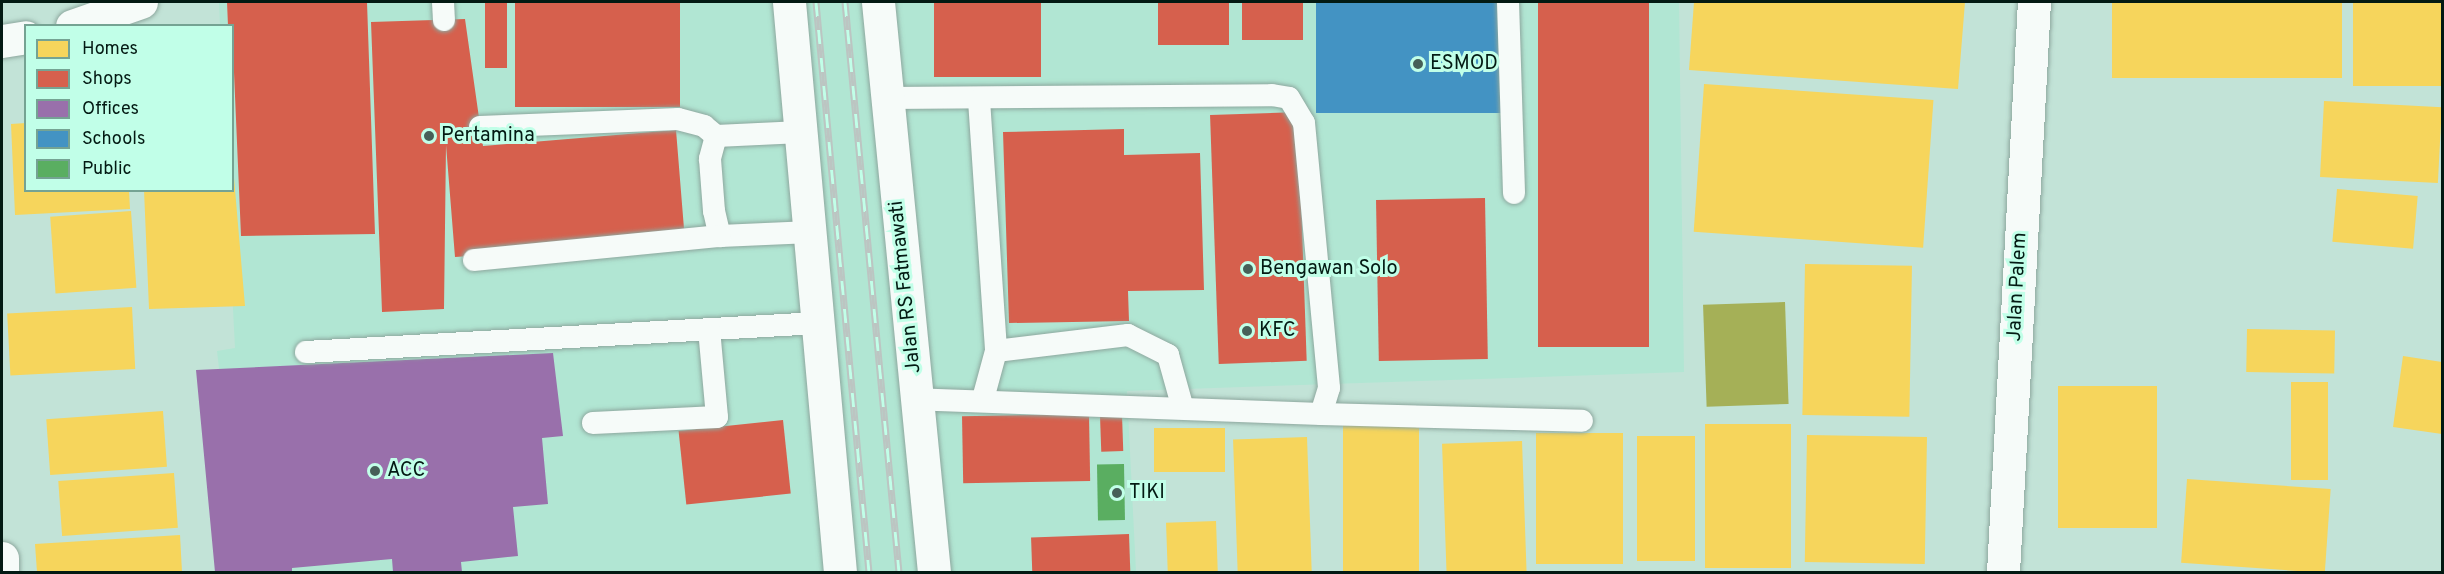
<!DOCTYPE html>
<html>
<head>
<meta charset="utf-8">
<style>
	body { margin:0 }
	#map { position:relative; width:2444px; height:574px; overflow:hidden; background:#c2e3d7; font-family:Overpass,sans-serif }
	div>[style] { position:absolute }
	.built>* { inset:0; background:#b1e6d3 }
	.water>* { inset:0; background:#a5b057; transform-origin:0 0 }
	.homes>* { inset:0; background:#f6d55c; transform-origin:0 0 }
	.shops>* { inset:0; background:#d6604d; transform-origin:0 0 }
	.offices>* { inset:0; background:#9970ab }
	.schools>* { inset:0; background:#4393c3; transform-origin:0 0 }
	.public>* { inset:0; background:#5aae61; transform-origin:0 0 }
	.roads { filter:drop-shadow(0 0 2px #8da79e) drop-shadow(0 0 2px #8da79e) }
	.service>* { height:22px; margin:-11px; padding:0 11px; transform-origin:11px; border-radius:11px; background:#f6fbf9 }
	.minor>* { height:33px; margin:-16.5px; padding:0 16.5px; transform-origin:16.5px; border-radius:16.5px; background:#f6fbf9 }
	.primary>* { height:33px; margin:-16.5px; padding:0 16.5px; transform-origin:16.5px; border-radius:16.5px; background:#f6fbf9 }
	.rail>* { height:7px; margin-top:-3.5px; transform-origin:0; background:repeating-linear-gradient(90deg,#c1ffe8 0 14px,#bcc5c2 0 28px); box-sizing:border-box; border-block:2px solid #bcc5c2 }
	.dots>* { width:16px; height:16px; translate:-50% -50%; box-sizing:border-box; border:3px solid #c1ffe8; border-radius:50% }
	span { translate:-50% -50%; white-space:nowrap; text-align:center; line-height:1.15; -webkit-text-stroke:6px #c1ffe8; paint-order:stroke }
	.poi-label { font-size:20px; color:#031a13 }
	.left { translate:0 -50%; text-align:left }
	.street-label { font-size:20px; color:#031a13 }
	.frame { position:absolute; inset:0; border:3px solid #031a13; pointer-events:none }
	.legend { position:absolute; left:24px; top:24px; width:210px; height:168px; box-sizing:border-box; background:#c1ffe8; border:2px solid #75a393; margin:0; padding:8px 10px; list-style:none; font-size:18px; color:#031a13 }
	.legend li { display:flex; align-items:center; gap:12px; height:30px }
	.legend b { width:30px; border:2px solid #75a393 }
</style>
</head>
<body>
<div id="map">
	<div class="built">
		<div style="clip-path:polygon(219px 2px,1679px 2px,1684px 372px,1127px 391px,1136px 572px,243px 572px,217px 351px,235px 348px,227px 191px,232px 190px,232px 26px,220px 25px)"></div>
	</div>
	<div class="water">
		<div style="left:1785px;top:302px;width:102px;height:82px;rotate:88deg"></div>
	</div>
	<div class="homes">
		<div style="clip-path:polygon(1694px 2px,1965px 2px,1958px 89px,1689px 70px)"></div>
		<div style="left:2112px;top:2px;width:230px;height:76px"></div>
		<div style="left:2353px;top:2px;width:89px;height:84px"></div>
		<div style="left:1704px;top:84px;width:230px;height:148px;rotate:4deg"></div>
		<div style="left:2324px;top:101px;width:118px;height:76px;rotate:3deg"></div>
		<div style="clip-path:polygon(26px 123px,26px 190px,129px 190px,130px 209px,15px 215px,11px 124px)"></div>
		<div style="clip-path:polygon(234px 178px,245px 306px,149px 309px,144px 190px,232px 190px)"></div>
		<div style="left:2337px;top:189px;width:81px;height:53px;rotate:5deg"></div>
		<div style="left:131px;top:211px;width:77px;height:81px;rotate:86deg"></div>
		<div style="left:1805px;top:264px;width:107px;height:151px;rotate:1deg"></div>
		<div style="left:132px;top:307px;width:62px;height:125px;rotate:87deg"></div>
		<div style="left:2247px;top:329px;width:88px;height:43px;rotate:1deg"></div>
		<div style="clip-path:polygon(2403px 356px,2442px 362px,2442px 434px,2393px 427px)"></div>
		<div style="left:2291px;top:382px;width:37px;height:98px"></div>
		<div style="left:2157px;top:386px;width:142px;height:99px;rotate:90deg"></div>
		<div style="left:163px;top:411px;width:56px;height:117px;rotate:86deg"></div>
		<div style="left:1705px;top:424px;width:86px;height:144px"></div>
		<div style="left:1343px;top:425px;width:76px;height:147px"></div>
		<div style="left:1154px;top:428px;width:71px;height:44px"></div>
		<div style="left:1536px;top:433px;width:87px;height:131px"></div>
		<div style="left:1807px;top:435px;width:120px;height:127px;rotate:1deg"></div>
		<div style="left:1637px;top:436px;width:58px;height:125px"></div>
		<div style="left:1307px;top:437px;width:135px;height:74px;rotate:88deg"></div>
		<div style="left:1522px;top:441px;width:131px;height:80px;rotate:88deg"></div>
		<div style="left:174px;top:473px;width:55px;height:116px;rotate:86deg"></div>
		<div style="left:2187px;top:479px;width:144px;height:84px;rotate:4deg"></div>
		<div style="left:1216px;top:521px;width:51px;height:50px;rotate:88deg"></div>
		<div style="clip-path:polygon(180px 535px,182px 572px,37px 572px,35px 544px)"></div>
	</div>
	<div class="shops">
		<div style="clip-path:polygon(227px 2px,367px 2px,375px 234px,241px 236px,232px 26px,228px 26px)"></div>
		<div style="left:485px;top:2px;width:22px;height:66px"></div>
		<div style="left:515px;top:2px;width:165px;height:105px"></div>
		<div style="left:934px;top:2px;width:107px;height:75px"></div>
		<div style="left:1158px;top:2px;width:71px;height:43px"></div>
		<div style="left:1242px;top:2px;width:61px;height:38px"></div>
		<div style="left:1538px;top:2px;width:111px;height:345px"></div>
		<div style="clip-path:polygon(465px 19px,483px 146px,676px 130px,685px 241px,455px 257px,446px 145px,444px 309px,382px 312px,371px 22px)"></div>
		<div style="left:1298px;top:112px;width:249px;height:88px;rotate:88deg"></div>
		<div style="clip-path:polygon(1124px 129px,1124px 155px,1200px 153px,1204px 290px,1128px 291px,1129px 321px,1009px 323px,1003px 132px)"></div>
		<div style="left:1485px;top:198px;width:161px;height:109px;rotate:89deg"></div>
		<div style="left:1089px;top:414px;width:67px;height:127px;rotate:89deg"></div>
		<div style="left:1122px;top:415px;width:36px;height:22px;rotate:88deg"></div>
		<div style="left:783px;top:420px;width:74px;height:105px;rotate:84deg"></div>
		<div style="left:1129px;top:534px;width:38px;height:98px;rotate:88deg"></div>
	</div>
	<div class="offices">
		<div style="clip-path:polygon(553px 353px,563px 436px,542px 438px,548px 504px,513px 507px,518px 556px,461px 562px,462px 572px,393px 572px,392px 559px,292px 568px,292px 572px,215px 572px,196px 370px)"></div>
	</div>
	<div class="schools">
		<div style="left:1316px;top:2px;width:185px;height:111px"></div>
	</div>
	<div class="public">
		<div style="left:1124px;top:464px;width:56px;height:27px;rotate:89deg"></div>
	</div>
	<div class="roads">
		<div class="service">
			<div style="left:443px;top:2px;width:18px;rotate:87deg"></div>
			<div style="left:1508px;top:2px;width:191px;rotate:88.2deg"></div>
			<div style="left:887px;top:98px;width:385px;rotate:-0.4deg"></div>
			<div style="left:1272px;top:95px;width:17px;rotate:10deg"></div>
			<div style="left:1289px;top:98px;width:29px;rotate:59deg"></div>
			<div style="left:1304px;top:123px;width:266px;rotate:84.6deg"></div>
			<div style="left:1329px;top:388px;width:27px;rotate:107deg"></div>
			<div style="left:1321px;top:414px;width:404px;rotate:-177.9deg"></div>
			<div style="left:979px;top:100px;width:252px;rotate:86.1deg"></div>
			<div style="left:996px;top:351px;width:50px;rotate:105.2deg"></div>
			<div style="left:480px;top:127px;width:198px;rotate:-2.3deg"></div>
			<div style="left:678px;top:119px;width:27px;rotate:15deg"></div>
			<div style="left:704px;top:126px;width:16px;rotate:40deg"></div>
			<div style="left:801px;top:132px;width:85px;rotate:177.3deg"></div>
			<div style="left:716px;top:136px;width:24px;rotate:105deg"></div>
			<div style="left:710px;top:159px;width:52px;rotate:85.6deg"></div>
			<div style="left:714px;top:211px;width:26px;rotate:77deg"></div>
			<div style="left:720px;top:236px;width:91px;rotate:-2.5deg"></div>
			<div style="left:474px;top:260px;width:247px;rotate:-5.6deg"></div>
			<div style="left:996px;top:351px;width:133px;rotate:-6.9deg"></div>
			<div style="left:1128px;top:335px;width:45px;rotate:26.6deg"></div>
			<div style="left:1168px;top:355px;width:52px;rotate:74.4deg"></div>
			<div style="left:306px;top:352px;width:514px;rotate:-3.24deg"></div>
			<div style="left:1321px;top:414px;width:261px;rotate:1.5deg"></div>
			<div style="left:593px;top:423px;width:124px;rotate:-2.8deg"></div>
			<div style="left:717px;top:417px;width:88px;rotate:-95.2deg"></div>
		</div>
		<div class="minor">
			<div style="left:72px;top:26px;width:73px;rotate:-19.2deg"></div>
			<div style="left:2px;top:41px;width:24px;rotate:-9deg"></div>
			<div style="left:2px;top:558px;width:14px;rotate:90deg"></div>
			<div style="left:2003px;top:572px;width:571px;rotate:-86.89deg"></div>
		</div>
		<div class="primary">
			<div style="left:789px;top:2px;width:572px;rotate:84.89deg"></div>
			<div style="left:878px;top:2px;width:573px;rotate:84.39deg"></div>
		</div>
	</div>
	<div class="rail">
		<div style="left:816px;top:2px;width:572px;rotate:84.69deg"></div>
		<div style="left:845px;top:2px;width:573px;rotate:84.59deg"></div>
	</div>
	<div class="dots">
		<div style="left:1418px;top:64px;background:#466058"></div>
		<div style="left:429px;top:136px;background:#466058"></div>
		<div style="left:1248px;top:269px;background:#466058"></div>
		<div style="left:1247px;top:331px;background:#466058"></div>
		<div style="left:375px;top:471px;background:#466058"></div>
		<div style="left:1117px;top:493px;background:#466058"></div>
	</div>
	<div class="poi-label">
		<span class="left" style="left:1430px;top:64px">ESMOD</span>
		<span class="left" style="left:441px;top:136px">Pertamina</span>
		<span class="left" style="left:1260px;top:269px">Bengawan Solo</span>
		<span class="left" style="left:1259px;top:331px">KFC</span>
		<span class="left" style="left:387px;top:471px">ACC</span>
		<span class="left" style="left:1129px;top:493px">TIKI</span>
	</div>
	<div class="street-label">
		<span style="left:906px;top:287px;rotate:-96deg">Jalan RS Fatmawati</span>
		<span style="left:2018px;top:287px;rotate:-87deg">Jalan Palem</span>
	</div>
	<div class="frame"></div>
	<ul class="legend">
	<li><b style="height:16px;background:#f6d55c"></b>Homes</li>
	<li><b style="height:16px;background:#d6604d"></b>Shops</li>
	<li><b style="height:16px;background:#9970ab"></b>Offices</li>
	<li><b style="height:16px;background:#4393c3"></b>Schools</li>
	<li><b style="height:16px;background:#5aae61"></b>Public</li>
	</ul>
</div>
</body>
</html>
